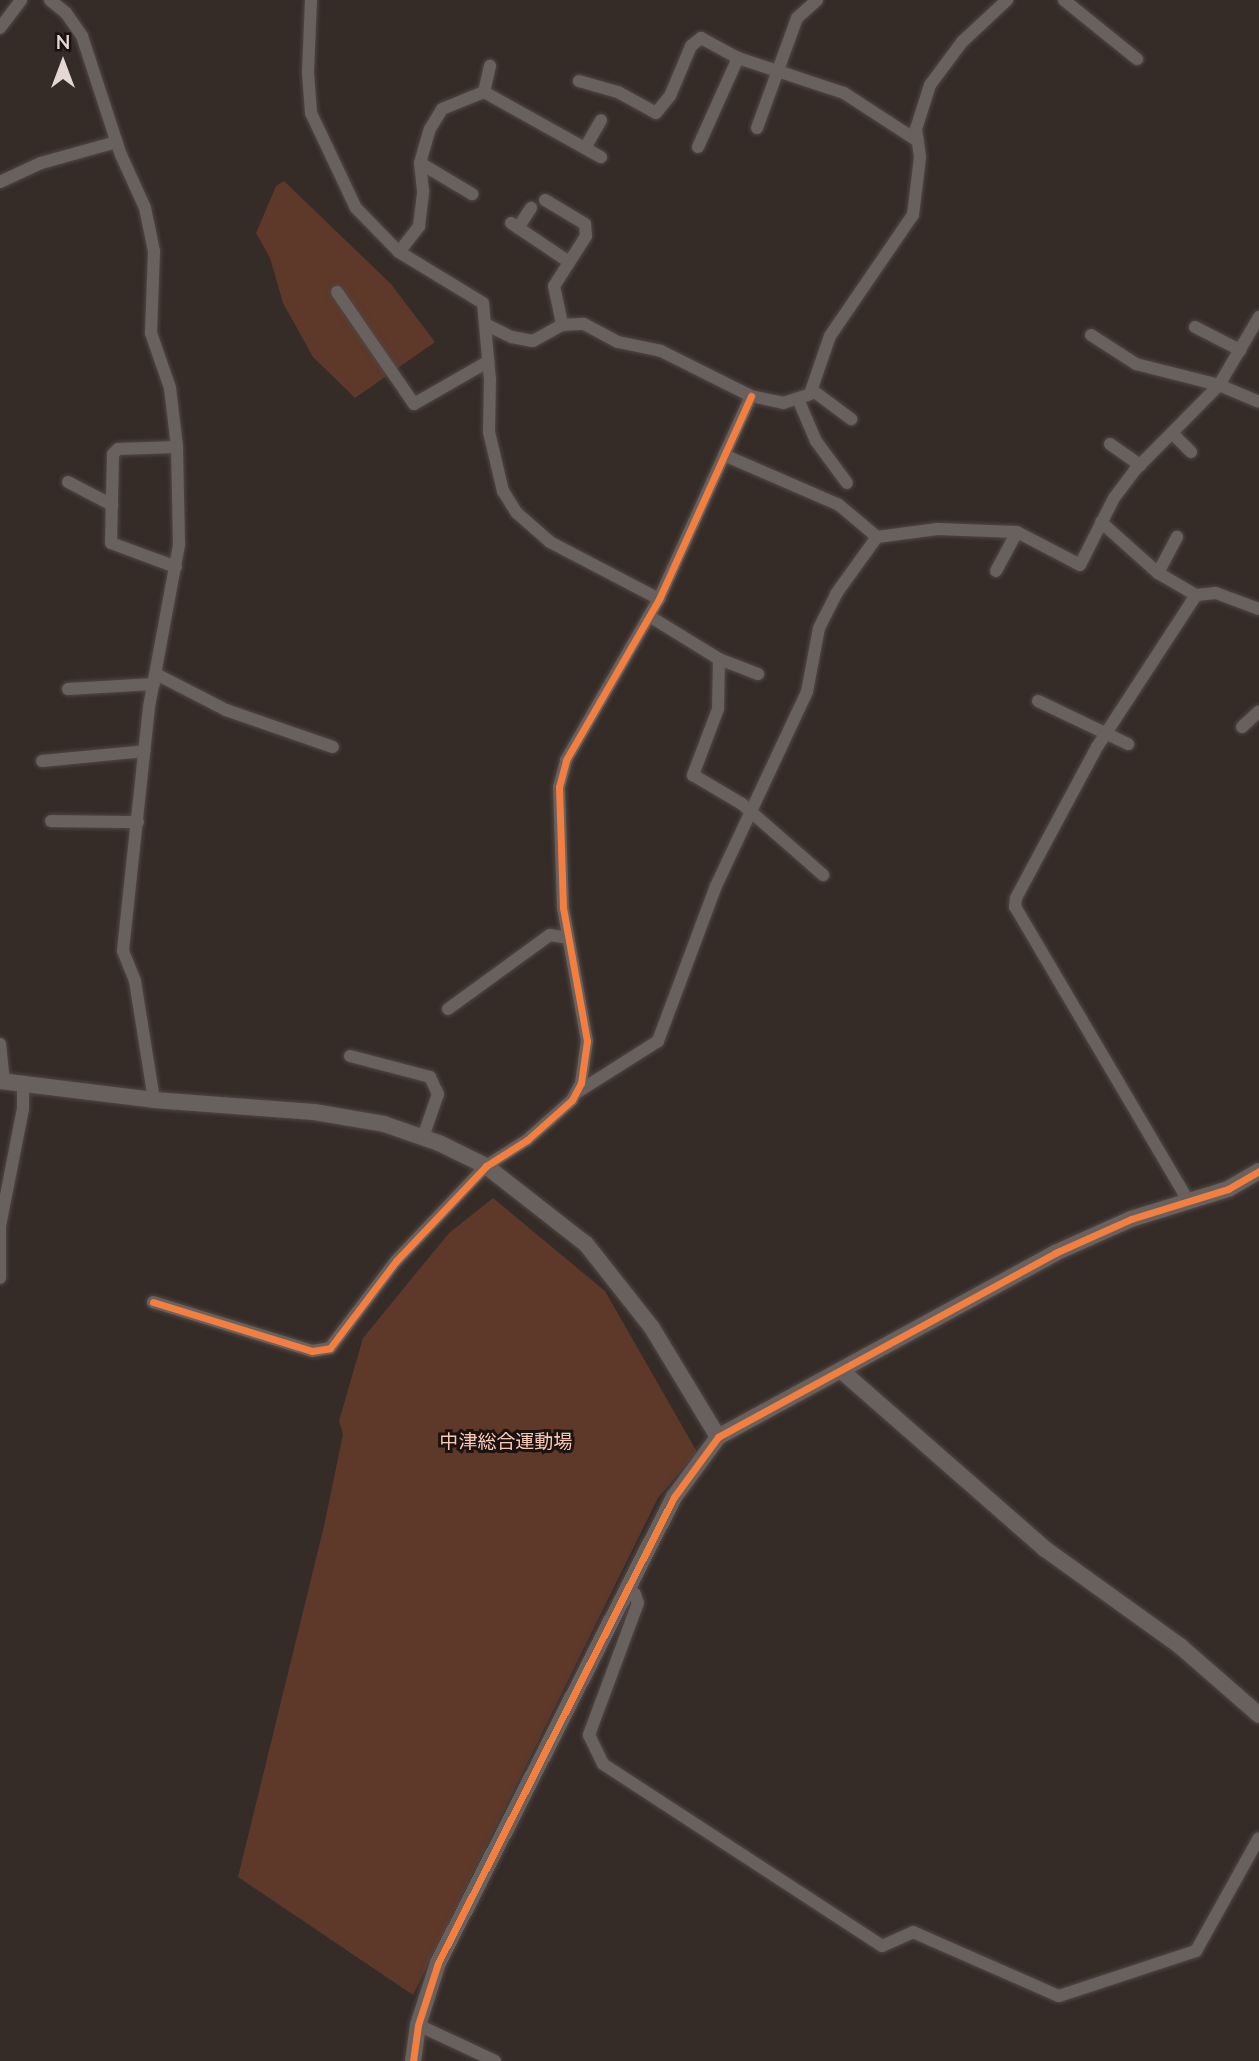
<!DOCTYPE html>
<html>
<head>
<meta charset="utf-8">
<style>
	body { margin:0 }
	#map { position:relative; width:1259px; height:2061px; overflow:hidden; background:#352b27; font-family:Lato,"Noto Sans JP",sans-serif }
	div>[style] { position:absolute }
	.green>* { inset:0; background:#5e3829 }
	.roads { filter:drop-shadow(0 0 2px #504744) drop-shadow(0 0 2px #504744) }
	.minor>* { height:12px; margin:-6px; padding:0 6px; transform-origin:6px; border-radius:6px; background:#69615e }
	.tertiary>* { height:16px; margin:-8px; padding:0 8px; transform-origin:8px; border-radius:8px; background:#69615e }
	.cycleway>* { height:7px; margin:-3.5px; padding:0 3.5px; transform-origin:3.5px; border-radius:3.5px; background:#f27e40 }
	span { translate:-50% -50%; white-space:nowrap; text-align:center; line-height:1.15; -webkit-text-stroke:6px #1c1310; paint-order:stroke }
	.park-label { font-size:19px; color:#f8c9b7 }
	.north { position:absolute; left:28px; top:28px; width:70px; height:70px; -webkit-text-stroke:5px #1c1310; paint-order:stroke; rotate:0deg; font-size:19px; font-weight:700; line-height:28px; text-align:center; color:#e5d8d4 }
	.north::after { content:''; display:block; margin:auto; width:24px; height:32px; background:#e5d8d4; clip-path:polygon(50% 0,100% 100%,50% 72%,0 100%) }
</style>
</head>
<body>
<div id="map">
	<div class="green">
		<div style="clip-path:polygon(284px 181px,391px 284px,435px 342px,355px 398px,313px 357px,283px 303px,270px 258px,256px 233px,276px 186px)"></div>
		<div style="clip-path:polygon(493px 1198px,605px 1291px,697px 1452px,658px 1498px,413px 1995px,238px 1877px,324px 1526px,343px 1434px,339px 1421px,363px 1338px,449px 1233px)"></div>
	</div>
	<div class="roads">
		<div class="minor">
			<div style="left:50px;top:0;width:21px;rotate:39deg"></div>
			<div style="left:66px;top:13px;width:28px;rotate:55deg"></div>
			<div style="left:82px;top:36px;width:125px;rotate:71.9deg"></div>
			<div style="left:121px;top:155px;width:58px;rotate:65.6deg"></div>
			<div style="left:145px;top:208px;width:44px;rotate:78.2deg"></div>
			<div style="left:154px;top:251px;width:82px;rotate:92.1deg"></div>
			<div style="left:151px;top:333px;width:58px;rotate:70.9deg"></div>
			<div style="left:170px;top:388px;width:59px;rotate:83.2deg"></div>
			<div style="left:177px;top:447px;width:98px;rotate:88.8deg"></div>
			<div style="left:179px;top:545px;width:165px;rotate:100.5deg"></div>
			<div style="left:149px;top:707px;width:245px;rotate:96.1deg"></div>
			<div style="left:123px;top:951px;width:32px;rotate:68deg"></div>
			<div style="left:135px;top:981px;width:121px;rotate:80.9deg"></div>
			<div style="left:311px;top:0;width:73px;rotate:92.4deg"></div>
			<div style="left:308px;top:73px;width:40px;rotate:85.7deg"></div>
			<div style="left:311px;top:113px;width:105px;rotate:64.7deg"></div>
			<div style="left:356px;top:208px;width:62px;rotate:45.7deg"></div>
			<div style="left:399px;top:252px;width:98px;rotate:31.3deg"></div>
			<div style="left:483px;top:303px;width:77px;rotate:84.8deg"></div>
			<div style="left:490px;top:380px;width:52px;rotate:91.1deg"></div>
			<div style="left:489px;top:432px;width:61px;rotate:76.7deg"></div>
			<div style="left:503px;top:491px;width:26px;rotate:58deg"></div>
			<div style="left:517px;top:513px;width:44px;rotate:41.3deg"></div>
			<div style="left:550px;top:542px;width:123px;rotate:27.6deg"></div>
			<div style="left:1064px;top:0;width:94px;rotate:38.9deg"></div>
			<div style="left:0;top:28px;width:35px;rotate:-53deg"></div>
			<div style="left:579px;top:81px;width:41px;rotate:15.8deg"></div>
			<div style="left:618px;top:92px;width:43px;rotate:28.9deg"></div>
			<div style="left:656px;top:113px;width:22px;rotate:-51deg"></div>
			<div style="left:670px;top:96px;width:54px;rotate:-67.2deg"></div>
			<div style="left:691px;top:46px;width:13px;rotate:-39deg"></div>
			<div style="left:701px;top:38px;width:42px;rotate:28.4deg"></div>
			<div style="left:738px;top:58px;width:112px;rotate:18.3deg"></div>
			<div style="left:844px;top:93px;width:88px;rotate:33deg"></div>
			<div style="left:484px;top:92px;width:134px;rotate:29.1deg"></div>
			<div style="left:757px;top:128px;width:117px;rotate:-70deg"></div>
			<div style="left:797px;top:18px;width:27px;rotate:-42deg"></div>
			<div style="left:698px;top:147px;width:98px;rotate:-65.8deg"></div>
			<div style="left:585px;top:148px;width:32px;rotate:-60deg"></div>
			<div style="left:420px;top:163px;width:61px;rotate:30.8deg"></div>
			<div style="left:0;top:182px;width:45px;rotate:-24.9deg"></div>
			<div style="left:41px;top:163px;width:78px;rotate:-15.6deg"></div>
			<div style="left:545px;top:200px;width:47px;rotate:31deg"></div>
			<div style="left:585px;top:224px;width:12px;rotate:85deg"></div>
			<div style="left:586px;top:236px;width:59px;rotate:122.6deg"></div>
			<div style="left:554px;top:286px;width:40px;rotate:78deg"></div>
			<div style="left:511px;top:223px;width:70px;rotate:33.9deg"></div>
			<div style="left:518px;top:228px;width:24px;rotate:-57deg"></div>
			<div style="left:399px;top:252px;width:33px;rotate:-52deg"></div>
			<div style="left:419px;top:226px;width:35px;rotate:-83deg"></div>
			<div style="left:423px;top:191px;width:28px;rotate:-96deg"></div>
			<div style="left:420px;top:163px;width:35px;rotate:-74deg"></div>
			<div style="left:430px;top:129px;width:23px;rotate:-59deg"></div>
			<div style="left:442px;top:109px;width:45px;rotate:-22deg"></div>
			<div style="left:484px;top:92px;width:27px;rotate:-77deg"></div>
			<div style="left:337px;top:292px;width:136px;rotate:55.5deg"></div>
			<div style="left:414px;top:404px;width:86px;rotate:-29.8deg"></div>
			<div style="left:487px;top:325px;width:28px;rotate:26deg"></div>
			<div style="left:512px;top:337px;width:21px;rotate:11deg"></div>
			<div style="left:533px;top:341px;width:33px;rotate:-29deg"></div>
			<div style="left:562px;top:325px;width:22px;rotate:-3deg"></div>
			<div style="left:584px;top:324px;width:38px;rotate:28deg"></div>
			<div style="left:618px;top:342px;width:44px;rotate:11.8deg"></div>
			<div style="left:661px;top:351px;width:101px;rotate:26.6deg"></div>
			<div style="left:751px;top:396px;width:33px;rotate:12deg"></div>
			<div style="left:783px;top:403px;width:28px;rotate:-18deg"></div>
			<div style="left:810px;top:394px;width:61px;rotate:-71deg"></div>
			<div style="left:830px;top:336px;width:147px;rotate:-55.6deg"></div>
			<div style="left:913px;top:215px;width:58px;rotate:-83.1deg"></div>
			<div style="left:920px;top:157px;width:28px;rotate:-98deg"></div>
			<div style="left:916px;top:129px;width:46px;rotate:-72.3deg"></div>
			<div style="left:930px;top:85px;width:54px;rotate:-53.3deg"></div>
			<div style="left:962px;top:42px;width:62px;rotate:-43deg"></div>
			<div style="left:1195px;top:327px;width:51px;rotate:27.1deg"></div>
			<div style="left:1091px;top:335px;width:54px;rotate:32.8deg"></div>
			<div style="left:1136px;top:364px;width:86px;rotate:14.2deg"></div>
			<div style="left:1219px;top:385px;width:43px;rotate:23deg"></div>
			<div style="left:812px;top:390px;width:49px;rotate:36.6deg"></div>
			<div style="left:798px;top:399px;width:46px;rotate:66.8deg"></div>
			<div style="left:816px;top:441px;width:52px;rotate:53.6deg"></div>
			<div style="left:1172px;top:433px;width:27px;rotate:45deg"></div>
			<div style="left:1110px;top:444px;width:37px;rotate:35deg"></div>
			<div style="left:724px;top:455px;width:125px;rotate:23.5deg"></div>
			<div style="left:839px;top:505px;width:50px;rotate:40.1deg"></div>
			<div style="left:877px;top:537px;width:61px;rotate:-7.6deg"></div>
			<div style="left:937px;top:529px;width:80px;rotate:2.1deg"></div>
			<div style="left:1017px;top:532px;width:71px;rotate:27.6deg"></div>
			<div style="left:1080px;top:565px;width:75px;rotate:-63.1deg"></div>
			<div style="left:1114px;top:498px;width:35px;rotate:-53deg"></div>
			<div style="left:1135px;top:470px;width:120px;rotate:-45.3deg"></div>
			<div style="left:1219px;top:385px;width:79px;rotate:-59.5deg"></div>
			<div style="left:68px;top:482px;width:50px;rotate:27.6deg"></div>
			<div style="left:1101px;top:522px;width:76px;rotate:41.8deg"></div>
			<div style="left:1158px;top:573px;width:44px;rotate:30.1deg"></div>
			<div style="left:176px;top:567px;width:69px;rotate:-159.7deg"></div>
			<div style="left:111px;top:543px;width:89px;rotate:-88.7deg"></div>
			<div style="left:113px;top:454px;width:7px;rotate:-45deg"></div>
			<div style="left:118px;top:449px;width:59px;rotate:-1.9deg"></div>
			<div style="left:996px;top:571px;width:44px;rotate:-61.7deg"></div>
			<div style="left:1158px;top:573px;width:41px;rotate:-62.2deg"></div>
			<div style="left:649px;top:616px;width:82px;rotate:31.6deg"></div>
			<div style="left:719px;top:659px;width:42px;rotate:21deg"></div>
			<div style="left:719px;top:659px;width:50px;rotate:91.1deg"></div>
			<div style="left:718px;top:709px;width:71px;rotate:110.7deg"></div>
			<div style="left:693px;top:775px;width:57px;rotate:30.6deg"></div>
			<div style="left:742px;top:804px;width:108px;rotate:41.2deg"></div>
			<div style="left:156px;top:674px;width:79px;rotate:27.2deg"></div>
			<div style="left:226px;top:710px;width:113px;rotate:19.1deg"></div>
			<div style="left:68px;top:689px;width:86px;rotate:-3.3deg"></div>
			<div style="left:1038px;top:701px;width:100px;rotate:25.5deg"></div>
			<div style="left:1242px;top:727px;width:23px;rotate:-43deg"></div>
			<div style="left:42px;top:761px;width:103px;rotate:-5.5deg"></div>
			<div style="left:51px;top:821px;width:87px;rotate:0.7deg"></div>
			<div style="left:448px;top:1009px;width:126px;rotate:-36deg"></div>
			<div style="left:550px;top:935px;width:18px;rotate:9deg"></div>
			<div style="left:0;top:1044px;width:38px;rotate:84deg"></div>
			<div style="left:350px;top:1056px;width:83px;rotate:14.7deg"></div>
			<div style="left:430px;top:1077px;width:19px;rotate:65deg"></div>
			<div style="left:438px;top:1094px;width:46px;rotate:109.2deg"></div>
			<div style="left:576px;top:1093px;width:97px;rotate:-32.4deg"></div>
			<div style="left:658px;top:1041px;width:165px;rotate:-69.5deg"></div>
			<div style="left:716px;top:886px;width:214px;rotate:-64.9deg"></div>
			<div style="left:807px;top:692px;width:65px;rotate:-79.4deg"></div>
			<div style="left:819px;top:628px;width:38px;rotate:-63deg"></div>
			<div style="left:836px;top:594px;width:70px;rotate:-54.3deg"></div>
			<div style="left:1189px;top:1202px;width:342px;rotate:-120.5deg"></div>
			<div style="left:1015px;top:907px;width:9px;rotate:-84deg"></div>
			<div style="left:1016px;top:898px;width:171px;rotate:-61.8deg"></div>
			<div style="left:1097px;top:747px;width:181px;rotate:-56.9deg"></div>
			<div style="left:1196px;top:595px;width:20px;rotate:-6deg"></div>
			<div style="left:1216px;top:593px;width:46px;rotate:20.4deg"></div>
			<div style="left:0;top:1278px;width:52px;rotate:-90deg"></div>
			<div style="left:0;top:1226px;width:119px;rotate:-78.9deg"></div>
			<div style="left:23px;top:1109px;width:24px;rotate:-90deg"></div>
			<div style="left:153px;top:1302px;width:166px;rotate:17.1deg"></div>
			<div style="left:312px;top:1351px;width:18px;rotate:-9deg"></div>
			<div style="left:330px;top:1348px;width:109px;rotate:-52.8deg"></div>
			<div style="left:396px;top:1261px;width:131px;rotate:-46.5deg"></div>
			<div style="left:486px;top:1166px;width:49px;rotate:-32.4deg"></div>
			<div style="left:527px;top:1140px;width:60px;rotate:-41.6deg"></div>
			<div style="left:572px;top:1100px;width:19px;rotate:-62deg"></div>
			<div style="left:581px;top:1083px;width:42px;rotate:-81.9deg"></div>
			<div style="left:587px;top:1041px;width:135px;rotate:-100.2deg"></div>
			<div style="left:563px;top:908px;width:121px;rotate:-91.9deg"></div>
			<div style="left:559px;top:787px;width:28px;rotate:-75deg"></div>
			<div style="left:566px;top:760px;width:186px;rotate:-60deg"></div>
			<div style="left:659px;top:599px;width:223px;rotate:-65.6deg"></div>
			<div style="left:626px;top:1589px;width:10px;rotate:29deg"></div>
			<div style="left:635px;top:1594px;width:9px;rotate:72deg"></div>
			<div style="left:638px;top:1603px;width:141px;rotate:110.4deg"></div>
			<div style="left:589px;top:1735px;width:32px;rotate:64deg"></div>
			<div style="left:603px;top:1764px;width:333px;rotate:33.1deg"></div>
			<div style="left:882px;top:1946px;width:34px;rotate:-24deg"></div>
			<div style="left:913px;top:1932px;width:159px;rotate:23.7deg"></div>
			<div style="left:1059px;top:1996px;width:144px;rotate:-18.2deg"></div>
			<div style="left:1196px;top:1951px;width:129px;rotate:-60.9deg"></div>
			<div style="left:418px;top:2025px;width:85px;rotate:25.1deg"></div>
		</div>
		<div class="tertiary">
			<div style="left:0;top:1081px;width:155px;rotate:7deg"></div>
			<div style="left:154px;top:1100px;width:160px;rotate:4.3deg"></div>
			<div style="left:314px;top:1112px;width:71px;rotate:9.7deg"></div>
			<div style="left:384px;top:1124px;width:58px;rotate:19.1deg"></div>
			<div style="left:439px;top:1143px;width:52px;rotate:26.1deg"></div>
			<div style="left:486px;top:1166px;width:127px;rotate:38deg"></div>
			<div style="left:586px;top:1244px;width:107px;rotate:51.8deg"></div>
			<div style="left:652px;top:1328px;width:127px;rotate:58.8deg"></div>
			<div style="left:844px;top:1373px;width:267px;rotate:41.2deg"></div>
			<div style="left:1045px;top:1549px;width:166px;rotate:35.7deg"></div>
			<div style="left:1180px;top:1646px;width:105px;rotate:41.1deg"></div>
			<div style="left:413px;top:2061px;width:36px;rotate:-82deg"></div>
			<div style="left:418px;top:2025px;width:65px;rotate:-72.1deg"></div>
			<div style="left:438px;top:1963px;width:522px;rotate:-63.14deg"></div>
			<div style="left:674px;top:1497px;width:74px;rotate:-53.7deg"></div>
			<div style="left:718px;top:1437px;width:384px;rotate:-28.6deg"></div>
			<div style="left:1055px;top:1253px;width:83px;rotate:-24.1deg"></div>
			<div style="left:1131px;top:1219px;width:102px;rotate:-17.2deg"></div>
			<div style="left:1228px;top:1189px;width:36px;rotate:-30deg"></div>
		</div>
	</div>
	<div class="cycleway">
		<div style="left:153px;top:1302px;width:166px;rotate:17.1deg"></div>
		<div style="left:312px;top:1351px;width:18px;rotate:-9deg"></div>
		<div style="left:330px;top:1348px;width:109px;rotate:-52.8deg"></div>
		<div style="left:396px;top:1261px;width:131px;rotate:-46.5deg"></div>
		<div style="left:486px;top:1166px;width:49px;rotate:-32.4deg"></div>
		<div style="left:527px;top:1140px;width:60px;rotate:-41.6deg"></div>
		<div style="left:572px;top:1100px;width:19px;rotate:-62deg"></div>
		<div style="left:581px;top:1083px;width:42px;rotate:-81.9deg"></div>
		<div style="left:587px;top:1041px;width:135px;rotate:-100.2deg"></div>
		<div style="left:563px;top:908px;width:121px;rotate:-91.9deg"></div>
		<div style="left:559px;top:787px;width:28px;rotate:-75deg"></div>
		<div style="left:566px;top:760px;width:186px;rotate:-60deg"></div>
		<div style="left:659px;top:599px;width:223px;rotate:-65.6deg"></div>
		<div style="left:413px;top:2061px;width:36px;rotate:-82deg"></div>
		<div style="left:418px;top:2025px;width:65px;rotate:-72.1deg"></div>
		<div style="left:438px;top:1963px;width:522px;rotate:-63.14deg"></div>
		<div style="left:674px;top:1497px;width:74px;rotate:-53.7deg"></div>
		<div style="left:718px;top:1437px;width:384px;rotate:-28.6deg"></div>
		<div style="left:1055px;top:1253px;width:83px;rotate:-24.1deg"></div>
		<div style="left:1131px;top:1219px;width:102px;rotate:-17.2deg"></div>
		<div style="left:1228px;top:1189px;width:36px;rotate:-30deg"></div>
	</div>
	<div class="park-label">
		<span style="left:506px;top:1441px">中津総合運動場</span>
	</div>
	<div class="north">N</div>
</div>
</body>
</html>
